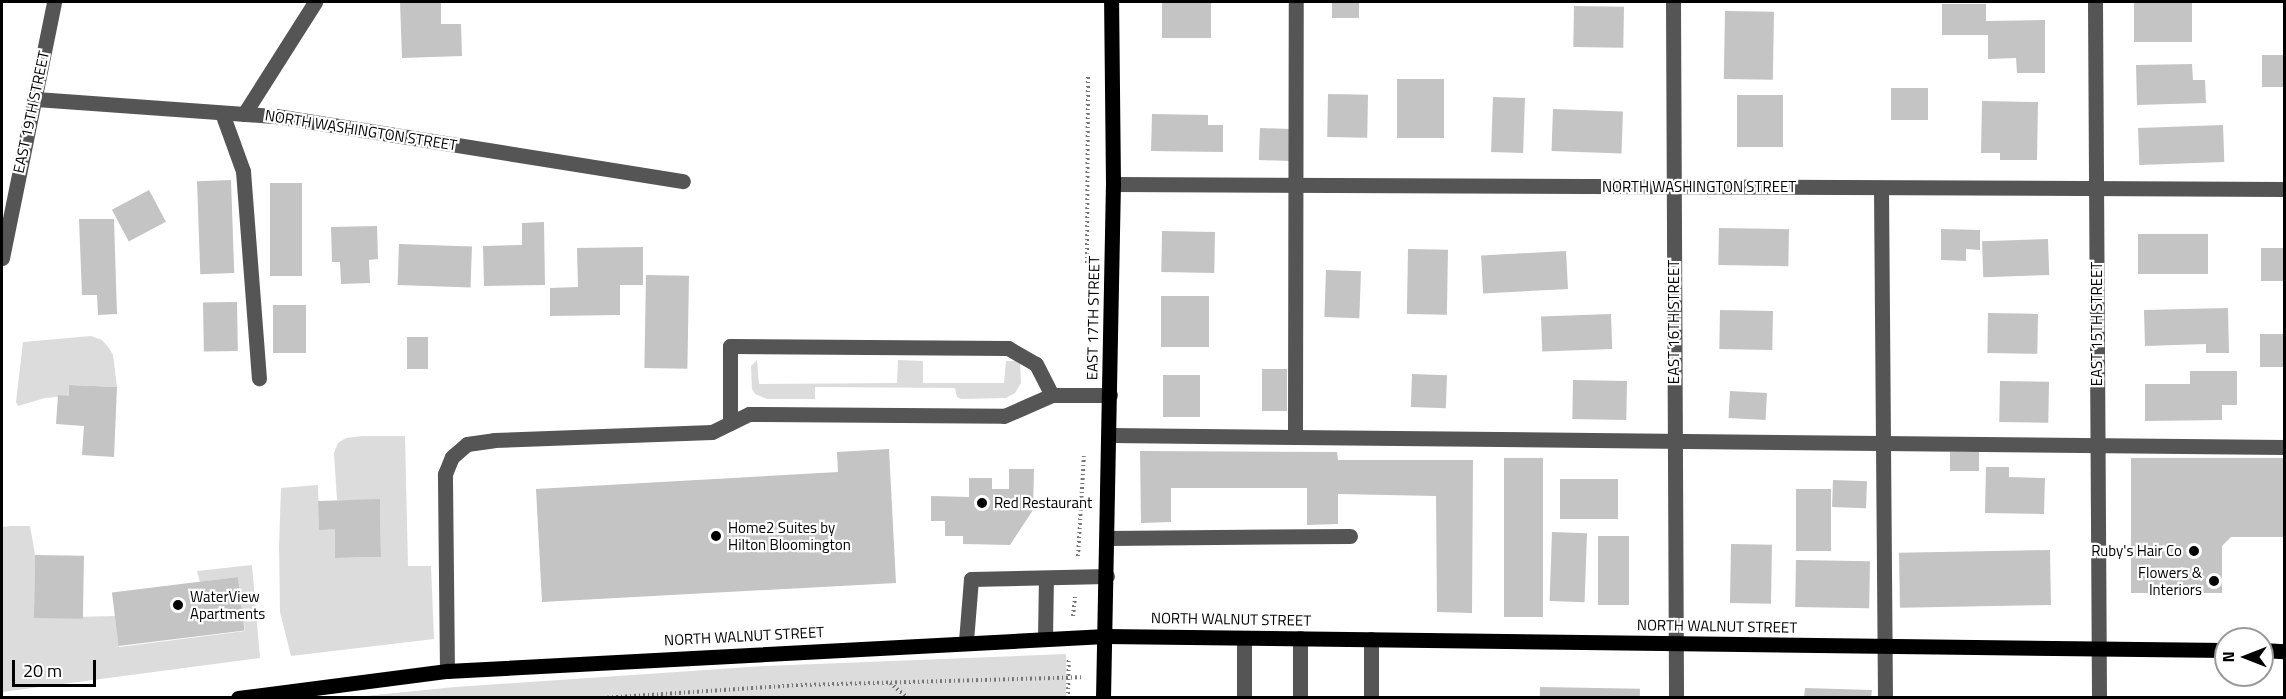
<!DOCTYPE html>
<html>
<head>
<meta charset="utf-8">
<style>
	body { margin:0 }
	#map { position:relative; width:2286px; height:699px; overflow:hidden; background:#fff; font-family:"Titillium Web",sans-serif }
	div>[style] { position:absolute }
	.green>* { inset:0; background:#dcdcdc }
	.building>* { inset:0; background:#c4c4c4; transform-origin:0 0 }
	.path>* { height:4px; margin-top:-2px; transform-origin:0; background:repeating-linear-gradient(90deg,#777 0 1.5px,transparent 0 4.5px) }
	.minor>* { height:15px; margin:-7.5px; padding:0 7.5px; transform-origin:7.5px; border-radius:7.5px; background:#555 }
	.major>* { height:15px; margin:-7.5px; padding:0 7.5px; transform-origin:7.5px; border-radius:7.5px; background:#000 }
	.dots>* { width:16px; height:16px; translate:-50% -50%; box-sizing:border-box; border:3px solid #fff; border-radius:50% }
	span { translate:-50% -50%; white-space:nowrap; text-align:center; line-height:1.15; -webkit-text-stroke:4.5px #fff; paint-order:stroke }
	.street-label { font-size:15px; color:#000 }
	.poi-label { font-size:15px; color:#000 }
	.left { translate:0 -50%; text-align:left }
	.right { translate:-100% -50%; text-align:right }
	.frame { position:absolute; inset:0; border:3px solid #000; pointer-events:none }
	.north { position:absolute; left:2214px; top:627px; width:60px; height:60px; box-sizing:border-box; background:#fff; border:2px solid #999; border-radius:50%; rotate:270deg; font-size:16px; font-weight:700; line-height:24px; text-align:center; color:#000 }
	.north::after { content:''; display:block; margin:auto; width:21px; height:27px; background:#000; clip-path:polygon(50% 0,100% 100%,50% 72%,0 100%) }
	.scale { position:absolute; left:12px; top:660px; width:84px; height:27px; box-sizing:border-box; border:3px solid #000; border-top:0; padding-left:8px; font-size:18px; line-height:21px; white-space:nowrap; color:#000; -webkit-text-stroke:4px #fff; paint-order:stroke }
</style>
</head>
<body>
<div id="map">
	<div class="green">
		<div style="clip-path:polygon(91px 336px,102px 340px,109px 348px,113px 355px,117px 387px,70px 385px,69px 396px,45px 398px,18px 406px,16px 402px,23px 342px)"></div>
		<div style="clip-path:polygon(757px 360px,759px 384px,897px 383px,898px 360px,923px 361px,923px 383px,1004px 383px,1006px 361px,1020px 361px,1021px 383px,1015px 393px,1006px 398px,961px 399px,957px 397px,955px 388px,815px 387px,815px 399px,767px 399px,755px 394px,752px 389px,751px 366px)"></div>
		<div style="clip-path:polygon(363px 436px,405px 436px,408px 566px,431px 566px,434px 639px,291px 656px,280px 612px,279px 547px,281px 488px,318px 485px,319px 529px,335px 529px,335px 558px,381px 557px,380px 500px,337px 500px,334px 453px,338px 443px,346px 438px)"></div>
		<div style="clip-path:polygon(11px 526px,30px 526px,35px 555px,34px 618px,115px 616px,119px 647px,245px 631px,238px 577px,200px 582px,197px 571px,252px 565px,260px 658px,2px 692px,2px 527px)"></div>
		<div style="clip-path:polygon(1066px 654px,1066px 697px,355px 697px,455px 687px,765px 666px)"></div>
	</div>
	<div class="building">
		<div style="clip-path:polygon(400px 2px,441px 2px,441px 24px,461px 24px,462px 56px,402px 58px)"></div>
		<div style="left:1162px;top:2px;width:49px;height:36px"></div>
		<div style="left:1332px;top:2px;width:27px;height:16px"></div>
		<div style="left:2134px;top:2px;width:58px;height:40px"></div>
		<div style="clip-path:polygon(1942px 4px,1986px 4px,1986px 21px,2045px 20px,2045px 73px,2017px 73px,2016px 58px,1988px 59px,1988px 35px,1942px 35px)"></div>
		<div style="left:1574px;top:6px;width:50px;height:41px;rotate:1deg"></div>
		<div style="left:1725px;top:11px;width:49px;height:68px;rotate:1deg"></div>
		<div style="left:2262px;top:55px;width:21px;height:32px"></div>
		<div style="clip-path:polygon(2192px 64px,2193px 80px,2205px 80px,2206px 103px,2137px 105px,2136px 65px)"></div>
		<div style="left:1397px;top:79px;width:47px;height:59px"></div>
		<div style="left:1891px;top:88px;width:37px;height:32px"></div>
		<div style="left:1328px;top:94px;width:40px;height:43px;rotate:1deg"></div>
		<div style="left:1737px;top:95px;width:46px;height:52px"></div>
		<div style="left:1493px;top:97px;width:32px;height:55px;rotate:2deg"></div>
		<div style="clip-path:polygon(1982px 101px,2038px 102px,2037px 160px,2000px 160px,2000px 153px,1981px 153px)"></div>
		<div style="left:1553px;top:109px;width:70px;height:42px;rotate:2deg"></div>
		<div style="clip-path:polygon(1152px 114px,1208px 115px,1208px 125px,1223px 125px,1223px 152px,1151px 151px)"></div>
		<div style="left:2223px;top:125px;width:37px;height:85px;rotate:88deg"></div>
		<div style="left:1260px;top:128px;width:30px;height:32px;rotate:2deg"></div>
		<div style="left:231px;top:180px;width:93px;height:34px;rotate:88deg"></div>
		<div style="left:270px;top:183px;width:32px;height:93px"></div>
		<div style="left:149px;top:190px;width:36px;height:42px;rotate:62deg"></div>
		<div style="clip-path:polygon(79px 219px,114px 219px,117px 314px,98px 315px,97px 295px,82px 295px)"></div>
		<div style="clip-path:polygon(544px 222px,545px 285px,484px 286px,483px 246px,522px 245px,522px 223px)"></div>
		<div style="clip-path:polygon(377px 226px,378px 259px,369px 260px,370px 283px,341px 284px,340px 262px,332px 262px,331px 227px)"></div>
		<div style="left:1719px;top:228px;width:70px;height:37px;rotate:1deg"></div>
		<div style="clip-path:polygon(1941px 229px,1980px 230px,1980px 250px,1966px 249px,1966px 261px,1941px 260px)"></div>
		<div style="left:1162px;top:231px;width:53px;height:41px;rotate:1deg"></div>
		<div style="left:2138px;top:234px;width:70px;height:40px"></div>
		<div style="left:2048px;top:239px;width:36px;height:66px;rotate:88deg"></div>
		<div style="left:399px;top:244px;width:73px;height:41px;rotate:2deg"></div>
		<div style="clip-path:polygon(643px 247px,643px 285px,620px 285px,620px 315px,550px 316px,550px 288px,578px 287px,577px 248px)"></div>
		<div style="left:2261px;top:248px;width:23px;height:33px"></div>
		<div style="left:1408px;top:249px;width:40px;height:65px;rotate:1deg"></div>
		<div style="left:1566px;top:251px;width:38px;height:85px;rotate:87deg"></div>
		<div style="left:1326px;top:270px;width:35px;height:47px;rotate:2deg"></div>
		<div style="left:646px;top:275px;width:43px;height:93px;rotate:1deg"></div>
		<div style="left:1161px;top:296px;width:48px;height:51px"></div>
		<div style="left:237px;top:302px;width:49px;height:34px;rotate:89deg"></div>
		<div style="left:273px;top:305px;width:33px;height:48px"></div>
		<div style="clip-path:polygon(2228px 308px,2229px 353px,2206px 353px,2206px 344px,2145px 346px,2144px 310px)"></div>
		<div style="left:1720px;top:310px;width:53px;height:39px;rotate:1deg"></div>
		<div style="left:1988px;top:313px;width:50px;height:40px;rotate:1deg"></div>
		<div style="left:1611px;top:314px;width:35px;height:70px;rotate:88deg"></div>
		<div style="left:2260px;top:334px;width:24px;height:33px"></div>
		<div style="left:407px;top:337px;width:21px;height:32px"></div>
		<div style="left:1262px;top:369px;width:25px;height:42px"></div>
		<div style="clip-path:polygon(2190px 371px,2237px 371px,2237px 405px,2222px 405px,2222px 420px,2145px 421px,2145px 384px,2190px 384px)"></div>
		<div style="left:1412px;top:374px;width:35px;height:33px;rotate:2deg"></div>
		<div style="left:1163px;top:375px;width:37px;height:42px"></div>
		<div style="left:1573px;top:380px;width:54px;height:39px;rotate:1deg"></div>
		<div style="left:2000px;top:381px;width:49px;height:41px;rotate:1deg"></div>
		<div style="clip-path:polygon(69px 385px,117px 387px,114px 457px,82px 455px,84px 426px,56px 424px,58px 395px,69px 396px)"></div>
		<div style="left:1730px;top:391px;width:37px;height:27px;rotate:3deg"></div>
		<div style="clip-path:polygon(889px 449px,896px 583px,542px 602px,536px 489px,838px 472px,837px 452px)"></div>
		<div style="clip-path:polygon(1140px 451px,1337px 452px,1338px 460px,1473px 460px,1472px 613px,1437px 612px,1436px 496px,1338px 494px,1338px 524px,1307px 525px,1307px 488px,1171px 488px,1171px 522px,1141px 523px)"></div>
		<div style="left:1950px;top:452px;width:29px;height:19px"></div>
		<div style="left:1504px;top:458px;width:39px;height:159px"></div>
		<div style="clip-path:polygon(2131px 458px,2284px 458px,2284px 537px,2231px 537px,2222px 546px,2222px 593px,2131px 593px)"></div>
		<div style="clip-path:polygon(1986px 467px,2009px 467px,2009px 477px,2045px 478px,2044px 514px,1985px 513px)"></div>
		<div style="clip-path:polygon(1009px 469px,1034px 469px,1033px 510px,1010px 545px,963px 544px,963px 536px,945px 536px,945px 521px,931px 521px,931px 496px,969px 497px,969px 478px,992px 478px,992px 489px,1009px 489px)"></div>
		<div style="left:1560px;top:479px;width:58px;height:40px"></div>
		<div style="left:1833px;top:480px;width:34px;height:27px;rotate:2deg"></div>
		<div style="left:1796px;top:489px;width:35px;height:62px"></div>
		<div style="clip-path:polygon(380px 499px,381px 557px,335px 558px,335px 529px,319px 530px,318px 501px)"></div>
		<div style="left:1552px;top:532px;width:35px;height:69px;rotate:2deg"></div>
		<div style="left:1598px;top:536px;width:31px;height:69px"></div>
		<div style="left:1731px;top:544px;width:41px;height:59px;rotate:1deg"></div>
		<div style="left:2050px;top:550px;width:55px;height:151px;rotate:89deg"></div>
		<div style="left:35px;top:555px;width:49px;height:63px;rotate:1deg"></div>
		<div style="left:1796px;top:560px;width:74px;height:47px;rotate:1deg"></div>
		<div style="left:238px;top:577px;width:54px;height:127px;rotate:83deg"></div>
		<div style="left:1540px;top:687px;width:100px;height:11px;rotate:1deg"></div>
		<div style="clip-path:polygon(1805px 688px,1872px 690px,1871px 698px,1804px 698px)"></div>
	</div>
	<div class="path">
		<div style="left:1087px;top:263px;width:188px;rotate:-89.7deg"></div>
		<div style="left:1078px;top:556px;width:100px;rotate:-86.6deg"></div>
		<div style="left:1073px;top:616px;width:19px;rotate:-84deg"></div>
		<div style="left:890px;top:683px;width:23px;rotate:40deg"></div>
		<div style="left:603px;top:698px;width:198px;rotate:-3.8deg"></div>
		<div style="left:801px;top:685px;width:280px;rotate:-1.6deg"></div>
		<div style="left:1068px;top:698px;width:39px;rotate:-89deg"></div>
	</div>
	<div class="minor">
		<div style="left:1673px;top:2px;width:696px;rotate:89.75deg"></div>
		<div style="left:2095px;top:2px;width:696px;rotate:89.67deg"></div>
		<div style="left:36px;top:99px;width:241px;rotate:4.1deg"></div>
		<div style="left:276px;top:116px;width:412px;rotate:9.1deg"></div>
		<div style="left:222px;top:113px;width:62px;rotate:70.1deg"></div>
		<div style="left:243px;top:171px;width:208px;rotate:85.6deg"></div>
		<div style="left:244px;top:114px;width:133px;rotate:-57.6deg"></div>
		<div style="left:1113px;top:184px;width:1171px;rotate:0.24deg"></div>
		<div style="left:1881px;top:188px;width:510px;rotate:89.55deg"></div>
		<div style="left:2px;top:258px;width:261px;rotate:-78.5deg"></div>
		<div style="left:730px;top:423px;width:77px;rotate:-90deg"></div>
		<div style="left:730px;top:346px;width:278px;rotate:0.4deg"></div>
		<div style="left:1008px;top:348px;width:32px;rotate:30deg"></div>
		<div style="left:1036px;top:364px;width:35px;rotate:63deg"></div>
		<div style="left:1109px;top:435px;width:1175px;rotate:0.59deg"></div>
		<div style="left:1295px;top:437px;width:435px;rotate:-89.9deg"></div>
		<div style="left:1107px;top:538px;width:243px;rotate:-0.5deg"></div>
		<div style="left:1300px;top:638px;width:60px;rotate:90deg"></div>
		<div style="left:1045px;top:639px;width:61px;rotate:-89.1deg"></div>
		<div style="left:1371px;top:639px;width:59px;rotate:90deg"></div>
		<div style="left:966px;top:641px;width:62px;rotate:-85.4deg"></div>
		<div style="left:971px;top:579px;width:136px;rotate:-1.3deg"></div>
		<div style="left:447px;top:671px;width:197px;rotate:-90.6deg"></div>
		<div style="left:445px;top:474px;width:18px;rotate:-68deg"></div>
		<div style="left:452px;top:457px;width:20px;rotate:-41deg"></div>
		<div style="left:467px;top:444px;width:27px;rotate:-8deg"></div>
		<div style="left:494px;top:440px;width:218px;rotate:-2.1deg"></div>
		<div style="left:712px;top:432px;width:41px;rotate:-25.9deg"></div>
		<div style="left:749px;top:414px;width:255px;rotate:0.4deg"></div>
		<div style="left:1004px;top:416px;width:52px;rotate:-23.6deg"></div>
		<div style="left:1052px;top:395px;width:58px"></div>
		<div style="left:1244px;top:698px;width:60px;rotate:-90deg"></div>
	</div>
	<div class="major">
		<div style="left:2262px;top:650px;width:22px;rotate:3deg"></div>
		<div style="left:238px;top:698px;width:211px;rotate:-7.4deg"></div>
		<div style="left:447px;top:671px;width:659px;rotate:-3.04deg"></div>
		<div style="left:1105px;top:636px;width:1121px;rotate:0.72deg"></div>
		<div style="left:1103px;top:698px;width:514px;rotate:-88.89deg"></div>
		<div style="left:1113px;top:184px;width:182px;rotate:-90.6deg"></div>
	</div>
	<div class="dots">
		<div style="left:982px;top:503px;background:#000"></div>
		<div style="left:716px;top:536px;background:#000"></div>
		<div style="left:2194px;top:551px;background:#000"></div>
		<div style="left:2214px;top:581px;background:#000"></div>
		<div style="left:178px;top:605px;background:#000"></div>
	</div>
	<div class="street-label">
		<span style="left:31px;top:112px;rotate:-78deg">EAST 19TH STREET</span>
		<span style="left:361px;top:130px;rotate:9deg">NORTH WASHINGTON STREET</span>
		<span style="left:1699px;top:187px">NORTH WASHINGTON STREET</span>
		<span style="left:1093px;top:318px;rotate:-89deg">EAST 17TH STREET</span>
		<span style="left:1674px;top:322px;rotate:-90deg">EAST 16TH STREET</span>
		<span style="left:2097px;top:324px;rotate:-90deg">EAST 15TH STREET</span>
		<span style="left:1231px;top:619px;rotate:1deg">NORTH WALNUT STREET</span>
		<span style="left:1717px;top:626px;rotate:1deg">NORTH WALNUT STREET</span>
		<span style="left:744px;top:636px;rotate:-3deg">NORTH WALNUT STREET</span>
	</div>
	<div class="poi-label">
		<span class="left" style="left:994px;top:503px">Red Restaurant</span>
		<span class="left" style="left:728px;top:536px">Home2 Suites by<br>Hilton Bloomington</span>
		<span class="right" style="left:2182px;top:551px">Ruby's Hair Co</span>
		<span class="right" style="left:2202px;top:581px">Flowers &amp;<br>Interiors</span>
		<span class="left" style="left:190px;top:605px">WaterView<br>Apartments</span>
	</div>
	<div class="frame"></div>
	<div class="north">N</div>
	<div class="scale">20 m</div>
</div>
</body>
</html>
